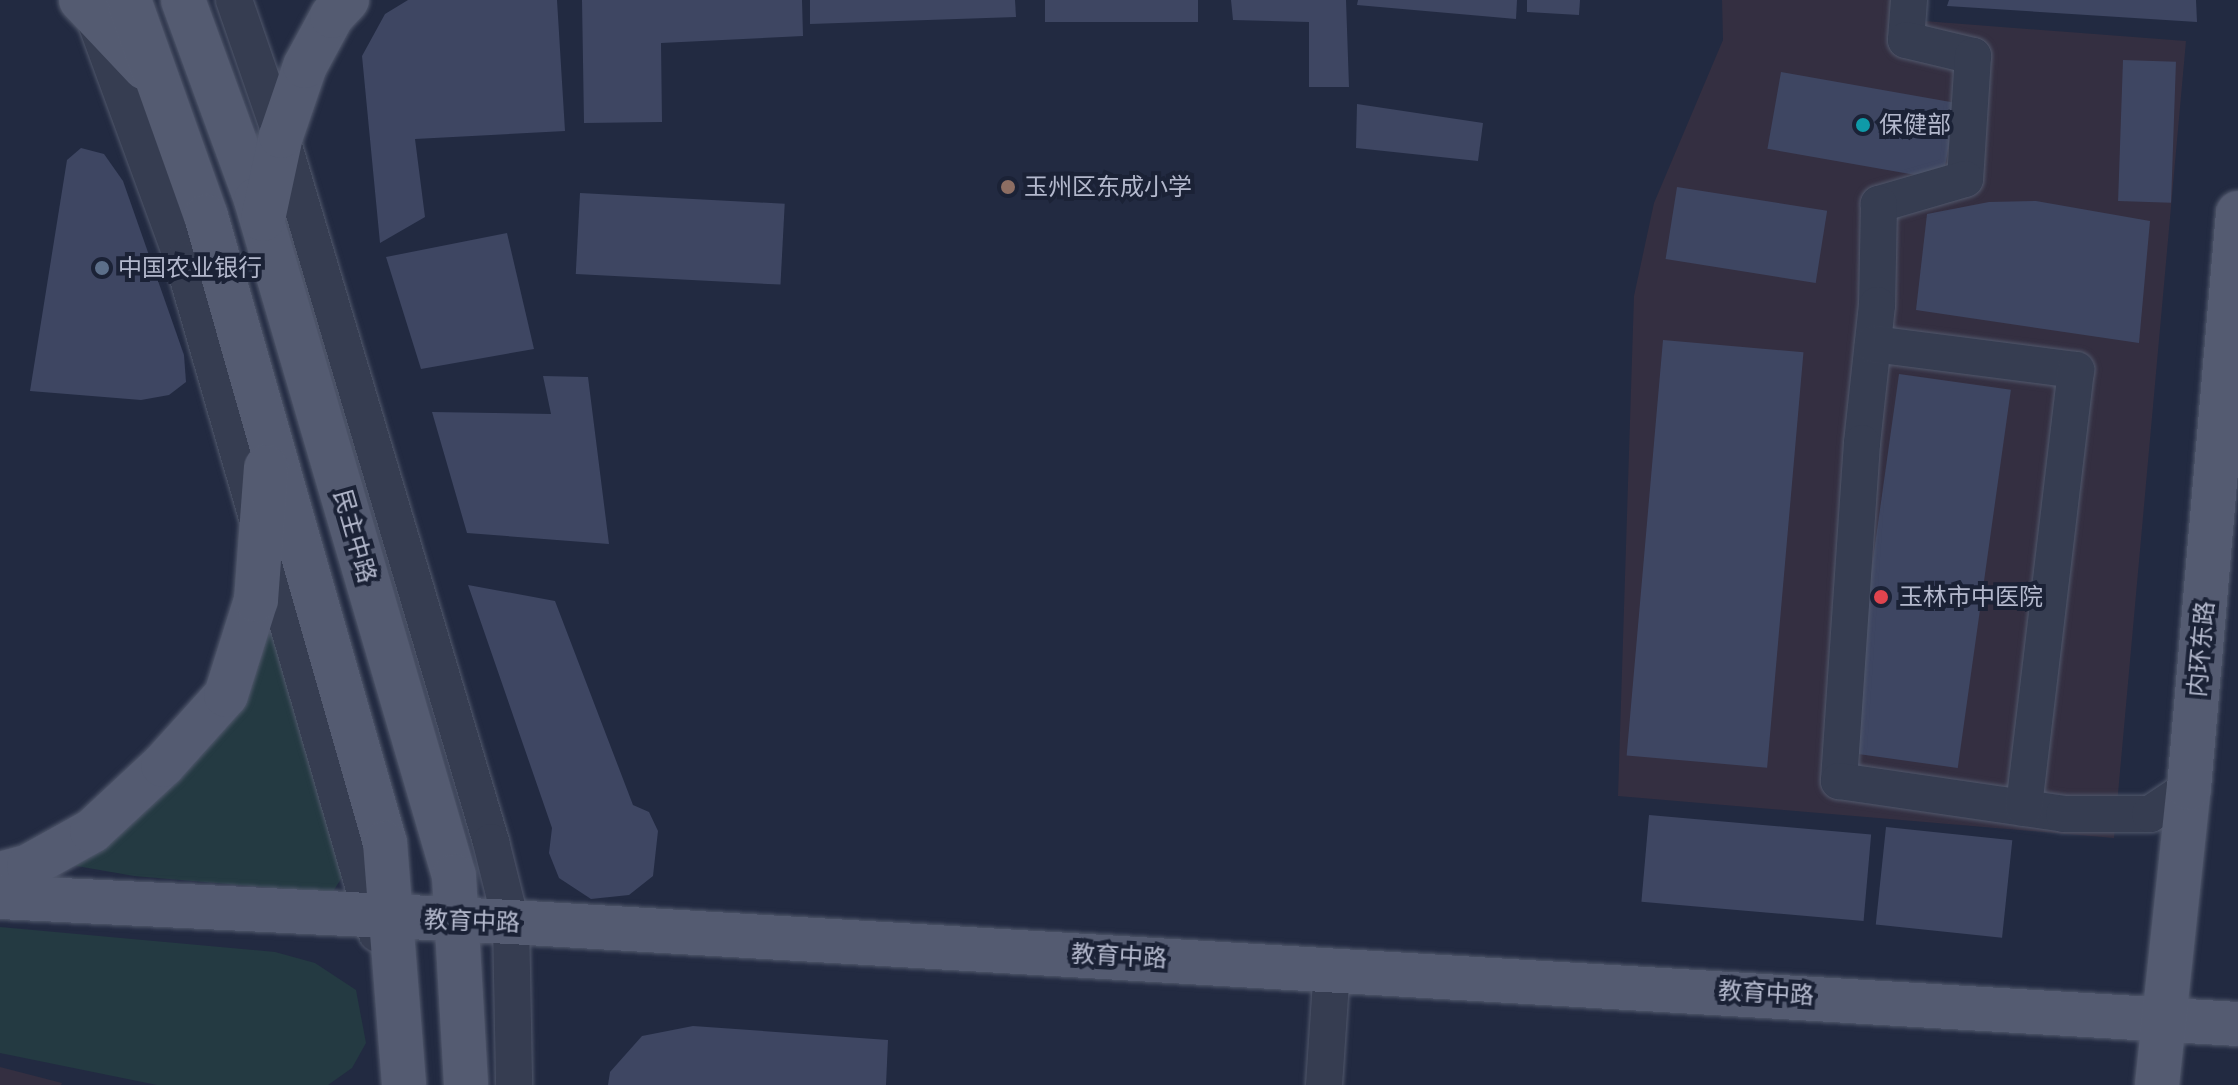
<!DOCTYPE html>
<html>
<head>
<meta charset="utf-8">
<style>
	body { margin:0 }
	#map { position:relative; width:2238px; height:1085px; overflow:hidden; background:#222a41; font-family:Quicksand,"Noto Sans SC",sans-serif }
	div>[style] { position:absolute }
	.medical>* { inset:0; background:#342f41 }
	.green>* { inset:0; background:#243a42 }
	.building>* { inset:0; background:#3e4662; transform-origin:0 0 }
	.roads { filter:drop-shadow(0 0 2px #51586c) drop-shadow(0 0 2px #51586c) }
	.minor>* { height:36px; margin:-18px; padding:0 18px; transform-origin:18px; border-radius:18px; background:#363d51 }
	.major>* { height:44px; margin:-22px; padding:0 22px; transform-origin:22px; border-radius:22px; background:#545b71 }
	.dots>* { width:22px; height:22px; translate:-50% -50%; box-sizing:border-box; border:4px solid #1b2236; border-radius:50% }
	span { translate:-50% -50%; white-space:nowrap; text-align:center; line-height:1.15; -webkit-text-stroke:8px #1b2236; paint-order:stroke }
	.poi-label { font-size:24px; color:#b3b8cc }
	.left { translate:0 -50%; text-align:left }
	.street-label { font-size:24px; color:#b3b8cc }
</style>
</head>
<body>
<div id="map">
	<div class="medical">
		<div style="clip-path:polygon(1722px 0,1927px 0,1924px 21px,2186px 41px,2114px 838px,1618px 796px,1634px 296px,1654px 203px,1723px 40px)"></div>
		<div style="clip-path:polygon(0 1067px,62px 1083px,61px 1085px,0 1085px)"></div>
	</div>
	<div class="green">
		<div style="clip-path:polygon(273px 603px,346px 871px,332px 893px,134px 876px,71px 865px)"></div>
		<div style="clip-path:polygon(0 927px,275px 952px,315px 963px,356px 990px,366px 1043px,352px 1068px,328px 1085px,157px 1085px,0 1053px)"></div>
	</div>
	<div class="building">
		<div style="clip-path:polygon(408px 0,557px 0,565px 131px,415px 139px,425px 217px,380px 243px,362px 56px,385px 14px)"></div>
		<div style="clip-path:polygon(582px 0,802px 0,803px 36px,661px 43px,662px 122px,584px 123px)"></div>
		<div style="clip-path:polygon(810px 0,1015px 0,1016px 17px,810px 24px)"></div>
		<div style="left:1045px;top:0;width:153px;height:22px"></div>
		<div style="clip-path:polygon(1231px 0,1346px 0,1349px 87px,1309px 87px,1309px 22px,1233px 20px)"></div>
		<div style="clip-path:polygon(1358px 0,1517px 0,1516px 19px,1357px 5px)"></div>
		<div style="clip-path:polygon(1527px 0,1580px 0,1579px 15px,1527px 12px)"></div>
		<div style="clip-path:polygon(1949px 0,2196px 0,2197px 22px,1947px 6px)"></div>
		<div style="left:2123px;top:60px;width:53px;height:141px;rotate:2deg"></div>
		<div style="left:1781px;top:72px;width:178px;height:78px;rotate:10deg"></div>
		<div style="clip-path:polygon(1357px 104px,1483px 123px,1478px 161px,1356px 148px)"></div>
		<div style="clip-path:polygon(81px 148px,104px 154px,123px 181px,184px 355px,186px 382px,169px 395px,141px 400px,30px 391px,67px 160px)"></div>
		<div style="left:1677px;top:187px;width:152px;height:73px;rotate:9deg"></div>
		<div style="left:580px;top:193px;width:205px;height:81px;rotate:3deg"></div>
		<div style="clip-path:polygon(2036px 201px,2150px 221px,2139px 343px,1916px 310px,1927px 214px,1989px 202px)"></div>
		<div style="clip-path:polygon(507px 233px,534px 349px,421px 369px,386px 257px)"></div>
		<div style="left:1663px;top:340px;width:141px;height:417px;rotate:5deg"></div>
		<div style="left:1899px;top:374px;width:113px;height:382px;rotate:8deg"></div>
		<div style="clip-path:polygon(543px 376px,588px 377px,609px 544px,467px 533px,432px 412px,551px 414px)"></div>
		<div style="clip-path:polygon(468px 585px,555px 601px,633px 805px,649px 812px,658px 831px,653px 876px,629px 895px,591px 899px,559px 878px,549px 853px,552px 828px)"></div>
		<div style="left:1649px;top:815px;width:223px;height:87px;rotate:5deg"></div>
		<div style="left:1886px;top:827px;width:127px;height:98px;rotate:6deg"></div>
		<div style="clip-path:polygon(693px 1026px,888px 1040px,886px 1085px,608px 1085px,610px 1072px,642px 1036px)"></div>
	</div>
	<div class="roads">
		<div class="minor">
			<div style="left:234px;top:0;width:144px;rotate:70.9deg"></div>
			<div style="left:281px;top:136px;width:737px;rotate:73.43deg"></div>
			<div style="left:491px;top:842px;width:82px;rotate:76deg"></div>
			<div style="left:511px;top:922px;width:163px;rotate:88.9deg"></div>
			<div style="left:1909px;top:0;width:40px;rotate:94.3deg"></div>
			<div style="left:1906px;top:40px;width:69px;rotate:13.4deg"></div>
			<div style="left:1973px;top:56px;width:123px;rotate:93.7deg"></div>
			<div style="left:1965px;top:179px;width:90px;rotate:163.8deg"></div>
			<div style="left:1879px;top:204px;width:101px;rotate:91.1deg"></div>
			<div style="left:1877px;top:305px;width:139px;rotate:96.2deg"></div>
			<div style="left:1862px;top:443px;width:339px;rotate:93.9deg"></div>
			<div style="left:1839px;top:781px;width:227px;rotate:8.3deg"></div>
			<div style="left:2064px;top:814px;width:86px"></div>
			<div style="left:2150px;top:814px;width:47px;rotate:-33.7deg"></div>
			<div style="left:95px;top:20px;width:257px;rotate:69.9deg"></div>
			<div style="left:183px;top:261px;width:700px;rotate:73.92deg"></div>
			<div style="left:1873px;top:344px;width:205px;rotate:7.3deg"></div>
			<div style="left:2076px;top:370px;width:441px;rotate:96.8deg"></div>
			<div style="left:1324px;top:1085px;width:116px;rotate:-86.1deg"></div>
		</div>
		<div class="major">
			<div style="left:81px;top:0;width:93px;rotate:46.7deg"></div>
			<div style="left:129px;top:0;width:229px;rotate:70.4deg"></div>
			<div style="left:206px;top:216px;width:652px;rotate:74.07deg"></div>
			<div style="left:385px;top:843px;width:243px;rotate:85.5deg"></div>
			<div style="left:183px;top:0;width:213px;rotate:69.9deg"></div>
			<div style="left:256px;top:200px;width:704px;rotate:73.67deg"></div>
			<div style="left:454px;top:876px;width:209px;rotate:86.7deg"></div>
			<div style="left:263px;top:219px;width:85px;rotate:-77.8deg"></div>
			<div style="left:281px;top:136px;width:74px;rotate:-71.1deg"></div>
			<div style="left:305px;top:66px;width:57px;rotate:-61.6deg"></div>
			<div style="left:332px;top:16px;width:22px;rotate:-47deg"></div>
			<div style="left:0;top:874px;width:30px;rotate:-15deg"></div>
			<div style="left:29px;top:866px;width:72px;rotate:-29.1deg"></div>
			<div style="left:92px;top:831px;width:97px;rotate:-42.9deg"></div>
			<div style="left:163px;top:765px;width:94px;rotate:-48deg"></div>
			<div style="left:226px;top:695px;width:100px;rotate:-72.5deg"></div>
			<div style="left:256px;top:600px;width:133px;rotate:-85.7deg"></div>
			<div style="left:0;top:897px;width:512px;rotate:2.8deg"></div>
			<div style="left:511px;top:922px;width:1730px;rotate:3.38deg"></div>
			<div style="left:2157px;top:1085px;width:299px;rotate:-83.9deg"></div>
			<div style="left:2189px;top:788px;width:577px;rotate:-85.13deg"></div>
		</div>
	</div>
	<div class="dots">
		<div style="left:1863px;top:125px;background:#0f9aa8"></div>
		<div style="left:1008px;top:187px;background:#8d6e63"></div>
		<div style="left:102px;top:268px;background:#5c6f8a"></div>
		<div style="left:1881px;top:597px;background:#e0444e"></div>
	</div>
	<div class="poi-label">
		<span class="left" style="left:1879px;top:125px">保健部</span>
		<span class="left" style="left:1024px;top:187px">玉州区东成小学</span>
		<span class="left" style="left:118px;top:268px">中国农业银行</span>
		<span class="left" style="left:1899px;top:597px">玉林市中医院</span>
	</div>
	<div class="street-label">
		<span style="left:355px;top:536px;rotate:74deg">民主中路</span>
		<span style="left:2201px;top:649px;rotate:-85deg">内环东路</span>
		<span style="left:472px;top:921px;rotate:2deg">教育中路</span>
		<span style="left:1119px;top:956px;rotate:3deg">教育中路</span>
		<span style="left:1766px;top:993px;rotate:3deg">教育中路</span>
	</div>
</div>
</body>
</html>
